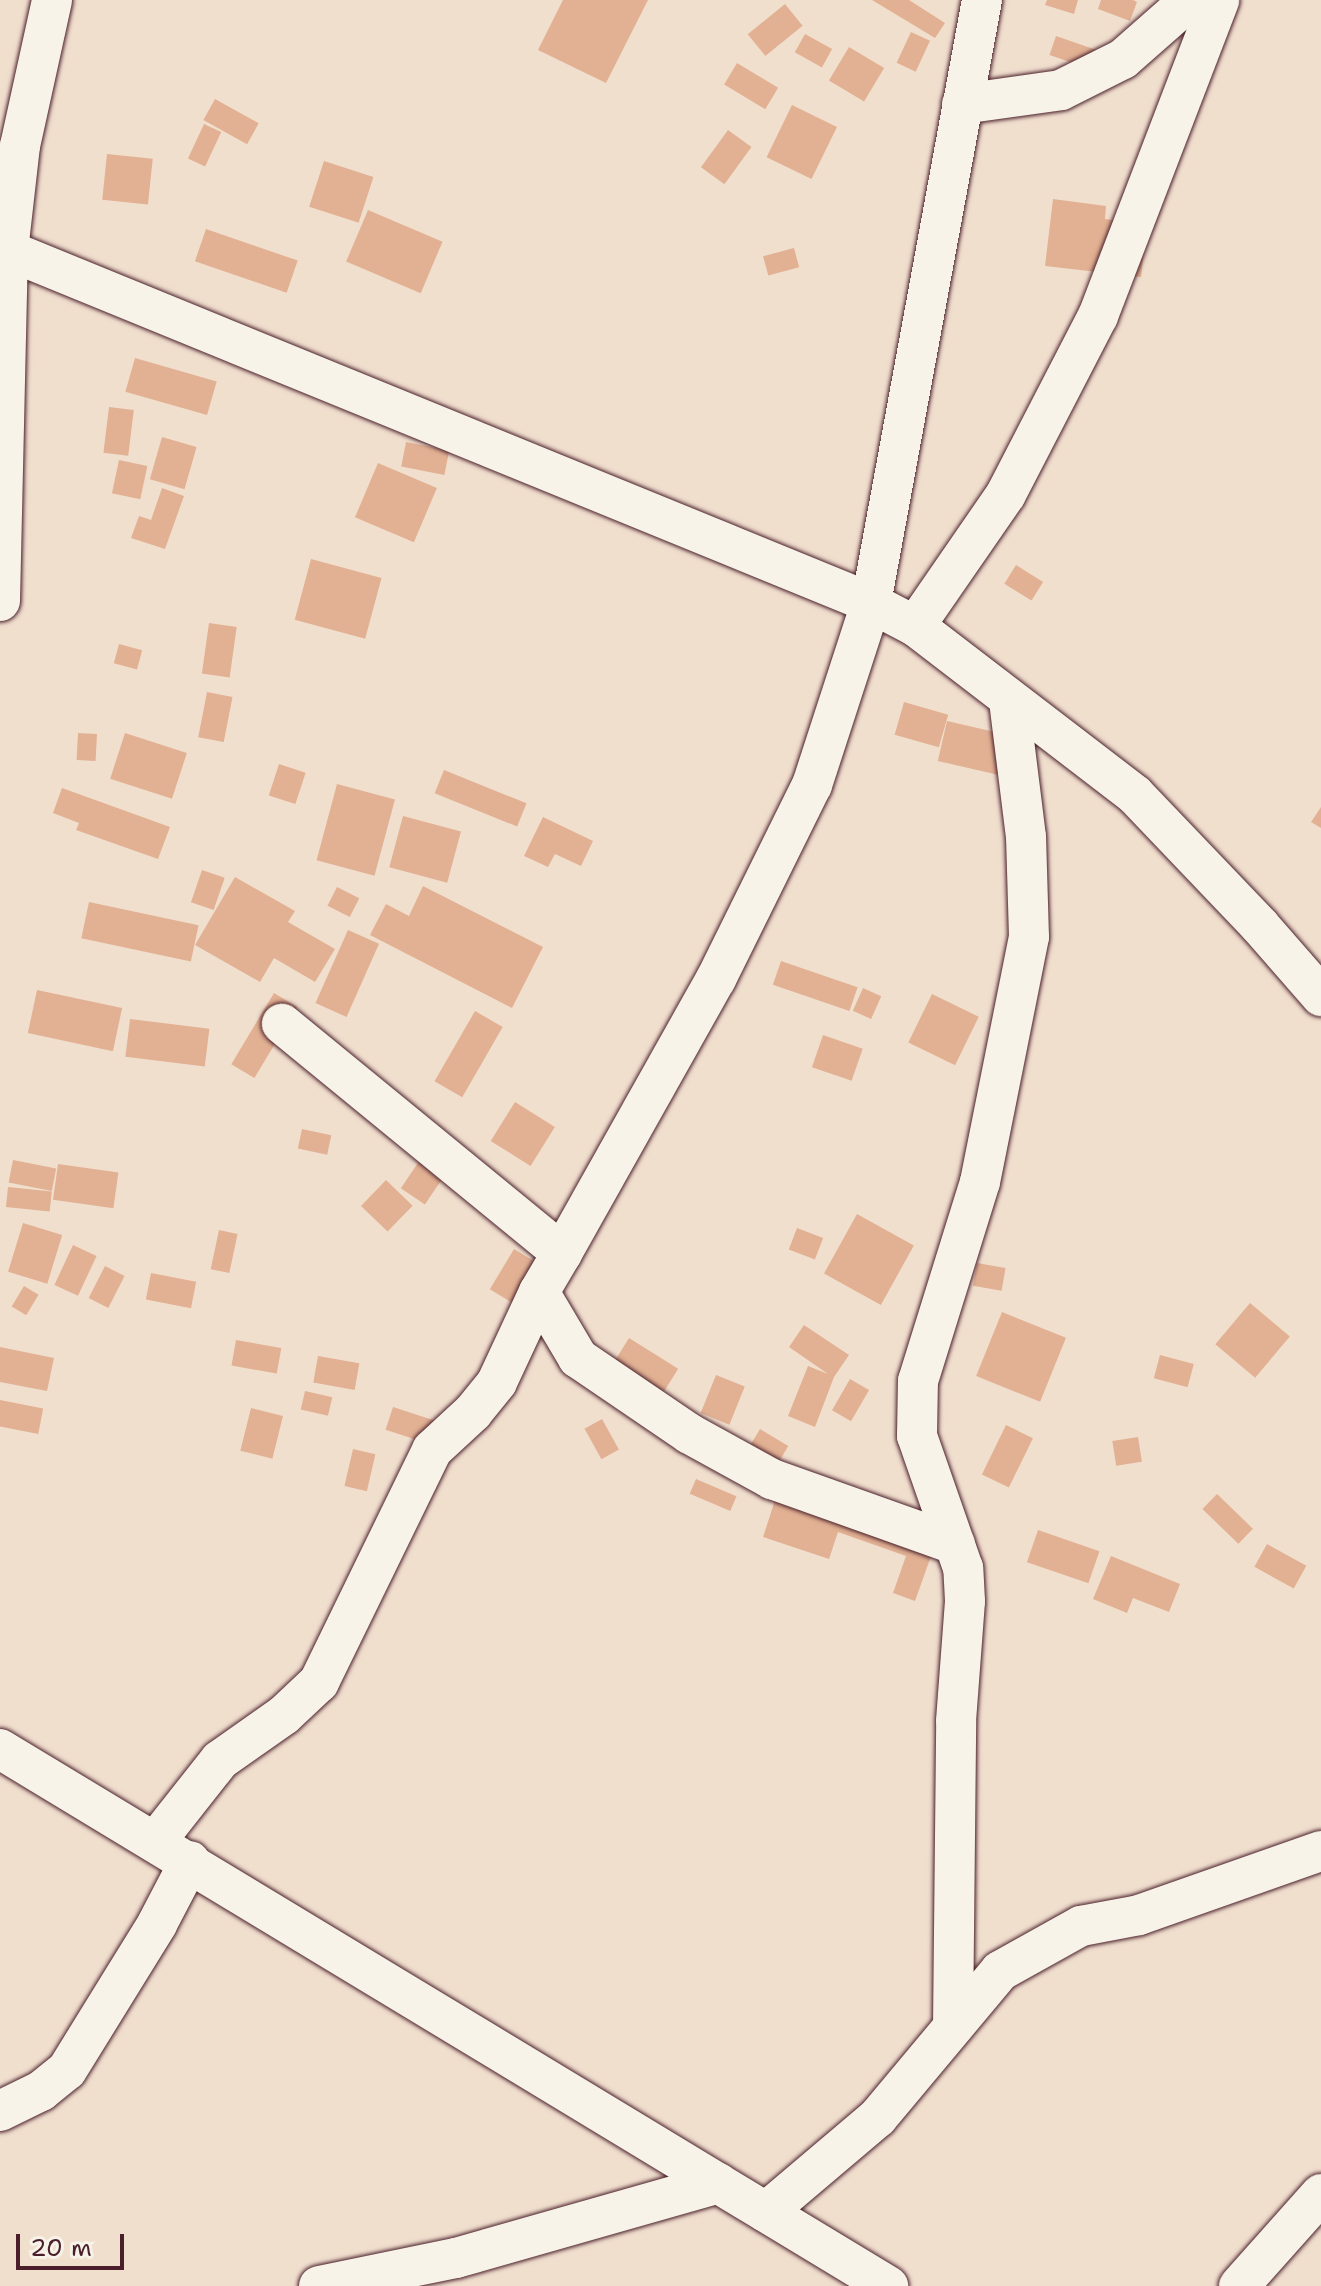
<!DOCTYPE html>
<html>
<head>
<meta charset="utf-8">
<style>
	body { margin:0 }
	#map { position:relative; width:1321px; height:2286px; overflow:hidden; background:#f1dfce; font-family:"Shantell Sans",sans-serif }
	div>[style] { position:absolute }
	.building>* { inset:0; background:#e2b193; transform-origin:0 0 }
	.roads { filter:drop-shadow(0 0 2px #4a1f2b) drop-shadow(0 0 2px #4a1f2b) }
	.minor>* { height:40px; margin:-20px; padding:0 20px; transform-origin:20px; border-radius:20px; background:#f7f3e8 }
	span { translate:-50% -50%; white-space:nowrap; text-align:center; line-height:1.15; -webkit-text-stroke:7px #f7f3e8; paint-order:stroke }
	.scale { position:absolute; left:16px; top:2234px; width:108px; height:36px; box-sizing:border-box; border:4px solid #4a1f2b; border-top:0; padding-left:10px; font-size:24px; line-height:28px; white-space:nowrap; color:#4a1f2b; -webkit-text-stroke:6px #f7f3e8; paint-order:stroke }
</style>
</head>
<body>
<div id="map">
	<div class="building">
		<div style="clip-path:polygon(563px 0,648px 0,606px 83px,538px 50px)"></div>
		<div style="clip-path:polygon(872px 0,909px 0,945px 23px,935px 38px)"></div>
		<div style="clip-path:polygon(1047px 0,1078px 0,1074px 14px,1045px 5px)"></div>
		<div style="clip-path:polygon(1101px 0,1133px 0,1137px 2px,1130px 21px,1098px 9px)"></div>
		<div style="left:785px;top:4px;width:28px;height:48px;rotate:51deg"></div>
		<div style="left:911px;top:32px;width:21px;height:34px;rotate:25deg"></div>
		<div style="left:805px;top:34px;width:31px;height:21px;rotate:29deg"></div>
		<div style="left:1056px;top:36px;width:49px;height:20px;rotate:19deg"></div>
		<div style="left:849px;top:47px;width:41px;height:39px;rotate:31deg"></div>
		<div style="left:737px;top:63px;width:48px;height:25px;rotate:31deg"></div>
		<div style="left:215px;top:99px;width:50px;height:24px;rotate:29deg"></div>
		<div style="left:792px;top:105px;width:50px;height:58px;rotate:26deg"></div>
		<div style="left:204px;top:124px;width:19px;height:38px;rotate:25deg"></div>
		<div style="left:728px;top:130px;width:29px;height:46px;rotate:36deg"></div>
		<div style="left:107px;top:154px;width:46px;height:46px;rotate:6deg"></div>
		<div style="left:324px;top:161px;width:52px;height:48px;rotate:18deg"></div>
		<div style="clip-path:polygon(1053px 199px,1106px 206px,1105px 219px,1147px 224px,1141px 277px,1045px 266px)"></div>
		<div style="left:368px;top:210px;width:81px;height:56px;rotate:23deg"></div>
		<div style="left:206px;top:229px;width:97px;height:34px;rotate:19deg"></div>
		<div style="left:794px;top:248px;width:20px;height:32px;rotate:75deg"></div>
		<div style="left:135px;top:358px;width:85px;height:35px;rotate:16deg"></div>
		<div style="left:109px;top:407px;width:25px;height:46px;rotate:7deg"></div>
		<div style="left:162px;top:437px;width:36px;height:44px;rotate:16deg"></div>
		<div style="left:406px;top:442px;width:44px;height:25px;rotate:11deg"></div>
		<div style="left:119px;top:460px;width:29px;height:34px;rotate:12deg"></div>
		<div style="left:378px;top:463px;width:64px;height:59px;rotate:23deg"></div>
		<div style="clip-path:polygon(162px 488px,184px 496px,165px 549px,131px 538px,139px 516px,151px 520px)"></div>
		<div style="left:311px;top:559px;width:73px;height:63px;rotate:15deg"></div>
		<div style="left:1016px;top:565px;width:32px;height:22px;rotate:32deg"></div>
		<div style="left:209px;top:623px;width:28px;height:51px;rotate:8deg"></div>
		<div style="left:119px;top:644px;width:24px;height:20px;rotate:15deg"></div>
		<div style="left:207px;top:692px;width:26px;height:46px;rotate:11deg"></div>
		<div style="left:904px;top:702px;width:46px;height:34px;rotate:16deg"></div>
		<div style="left:947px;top:721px;width:67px;height:41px;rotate:13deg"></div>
		<div style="left:78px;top:733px;width:19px;height:27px;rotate:3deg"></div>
		<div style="left:125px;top:733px;width:65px;height:48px;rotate:18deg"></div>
		<div style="left:279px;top:764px;width:28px;height:33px;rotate:18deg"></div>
		<div style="left:444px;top:770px;width:89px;height:25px;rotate:22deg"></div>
		<div style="left:337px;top:784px;width:60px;height:79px;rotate:15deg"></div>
		<div style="clip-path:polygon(62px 788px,170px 827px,158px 859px,76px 830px,79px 823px,53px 813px)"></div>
		<div style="clip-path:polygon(1321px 807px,1321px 828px,1311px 822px)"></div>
		<div style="left:403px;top:816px;width:60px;height:53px;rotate:15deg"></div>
		<div style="clip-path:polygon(543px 817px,593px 841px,581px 866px,555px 854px,548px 867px,524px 856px)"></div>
		<div style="left:202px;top:870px;width:24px;height:34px;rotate:19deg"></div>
		<div style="clip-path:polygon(235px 877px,295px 911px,288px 922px,335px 949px,315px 982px,274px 958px,260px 982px,195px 945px)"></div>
		<div style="clip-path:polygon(423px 886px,543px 947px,512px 1008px,370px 935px,386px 904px,409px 916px)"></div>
		<div style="left:337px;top:887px;width:25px;height:21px;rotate:27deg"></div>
		<div style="left:89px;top:902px;width:112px;height:37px;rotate:12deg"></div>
		<div style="left:348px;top:930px;width:34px;height:80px;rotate:24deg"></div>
		<div style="left:781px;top:961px;width:81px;height:25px;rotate:19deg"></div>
		<div style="left:863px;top:988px;width:20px;height:25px;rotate:24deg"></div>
		<div style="left:37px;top:990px;width:87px;height:44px;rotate:12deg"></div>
		<div style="left:274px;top:993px;width:27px;height:83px;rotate:31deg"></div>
		<div style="left:932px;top:994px;width:52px;height:54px;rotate:26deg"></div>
		<div style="left:475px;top:1011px;width:32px;height:81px;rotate:30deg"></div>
		<div style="left:130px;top:1019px;width:80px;height:38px;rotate:7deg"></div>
		<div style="left:823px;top:1035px;width:42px;height:34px;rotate:19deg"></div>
		<div style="left:515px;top:1102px;width:47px;height:46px;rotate:32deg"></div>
		<div style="left:302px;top:1129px;width:30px;height:20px;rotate:12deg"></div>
		<div style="left:426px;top:1151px;width:29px;height:45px;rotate:34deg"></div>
		<div style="left:13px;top:1160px;width:44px;height:23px;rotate:11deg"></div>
		<div style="left:58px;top:1164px;width:61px;height:36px;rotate:8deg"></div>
		<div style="left:386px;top:1180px;width:37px;height:36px;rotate:44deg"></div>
		<div style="left:8px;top:1187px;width:44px;height:20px;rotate:6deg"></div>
		<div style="left:857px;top:1214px;width:65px;height:68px;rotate:29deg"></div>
		<div style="left:23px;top:1223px;width:41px;height:51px;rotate:17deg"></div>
		<div style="left:797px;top:1228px;width:28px;height:23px;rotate:21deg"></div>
		<div style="left:219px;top:1230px;width:19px;height:40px;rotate:12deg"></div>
		<div style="left:73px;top:1245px;width:26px;height:44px;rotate:25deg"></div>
		<div style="left:514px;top:1249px;width:27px;height:47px;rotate:31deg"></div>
		<div style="left:977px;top:1263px;width:29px;height:23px;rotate:10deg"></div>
		<div style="left:105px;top:1266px;width:22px;height:36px;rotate:27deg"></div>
		<div style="left:151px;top:1273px;width:46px;height:27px;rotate:11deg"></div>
		<div style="left:24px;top:1286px;width:17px;height:24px;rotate:31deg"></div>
		<div style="left:1250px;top:1303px;width:52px;height:54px;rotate:40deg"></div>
		<div style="left:1002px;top:1312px;width:69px;height:69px;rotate:22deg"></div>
		<div style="clip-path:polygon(804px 1325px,849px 1355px,834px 1377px,815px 1427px,788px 1416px,808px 1366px,828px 1374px,789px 1347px)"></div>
		<div style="left:629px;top:1338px;width:58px;height:27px;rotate:32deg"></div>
		<div style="left:236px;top:1340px;width:46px;height:26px;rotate:10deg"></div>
		<div style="clip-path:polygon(0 1347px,54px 1358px,47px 1391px,0 1382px)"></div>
		<div style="left:1160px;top:1355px;width:35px;height:24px;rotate:15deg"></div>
		<div style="left:318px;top:1356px;width:42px;height:27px;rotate:10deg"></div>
		<div style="left:716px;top:1375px;width:31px;height:41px;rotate:22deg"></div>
		<div style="left:850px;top:1379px;width:22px;height:36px;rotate:30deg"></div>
		<div style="left:305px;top:1391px;width:28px;height:19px;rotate:13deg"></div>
		<div style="left:0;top:1400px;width:44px;height:26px;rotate:11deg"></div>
		<div style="left:393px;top:1407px;width:63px;height:24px;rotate:18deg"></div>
		<div style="left:251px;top:1408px;width:33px;height:44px;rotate:14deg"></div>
		<div style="left:602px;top:1419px;width:35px;height:20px;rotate:61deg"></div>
		<div style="left:1006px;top:1425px;width:30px;height:55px;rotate:26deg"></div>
		<div style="left:760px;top:1429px;width:33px;height:20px;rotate:31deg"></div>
		<div style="left:1138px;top:1437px;width:25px;height:26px;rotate:81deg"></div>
		<div style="left:353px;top:1449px;width:23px;height:38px;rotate:13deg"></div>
		<div style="left:696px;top:1479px;width:44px;height:16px;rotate:23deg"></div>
		<div style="clip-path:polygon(778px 1491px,935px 1545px,915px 1601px,893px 1593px,906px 1556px,838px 1532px,829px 1559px,763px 1537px)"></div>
		<div style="left:1217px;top:1494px;width:50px;height:21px;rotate:44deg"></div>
		<div style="left:1038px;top:1530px;width:65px;height:34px;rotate:19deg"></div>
		<div style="left:1267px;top:1544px;width:45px;height:26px;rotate:29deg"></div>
		<div style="clip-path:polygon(1111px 1556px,1180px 1584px,1169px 1612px,1133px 1598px,1127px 1613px,1093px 1599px)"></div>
	</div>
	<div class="roads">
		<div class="minor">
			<div style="left:962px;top:104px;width:100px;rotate:-8deg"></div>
			<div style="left:1061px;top:90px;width:69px;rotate:-26.6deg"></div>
			<div style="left:1123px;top:59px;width:89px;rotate:-41.4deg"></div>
			<div style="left:0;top:247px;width:941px;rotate:22.23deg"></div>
			<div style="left:871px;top:603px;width:50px;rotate:27.6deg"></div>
			<div style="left:915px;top:626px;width:277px;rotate:37.5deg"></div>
			<div style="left:1135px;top:795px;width:181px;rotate:46.3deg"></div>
			<div style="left:1260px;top:926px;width:93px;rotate:48.9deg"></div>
			<div style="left:0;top:601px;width:350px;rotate:-88.7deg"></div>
			<div style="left:8px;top:251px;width:106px;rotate:-83.5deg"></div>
			<div style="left:20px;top:146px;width:149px;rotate:-77.6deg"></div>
			<div style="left:915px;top:626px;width:160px;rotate:-55.4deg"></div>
			<div style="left:1006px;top:494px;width:200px;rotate:-62.7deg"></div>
			<div style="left:1098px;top:316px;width:338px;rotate:-69deg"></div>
			<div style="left:562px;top:1253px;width:314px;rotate:-60.7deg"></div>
			<div style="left:716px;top:979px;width:216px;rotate:-63.7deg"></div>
			<div style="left:812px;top:785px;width:191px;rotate:-72deg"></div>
			<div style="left:871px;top:603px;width:613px;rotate:-79.57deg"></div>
			<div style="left:539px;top:1292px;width:77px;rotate:59.4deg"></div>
			<div style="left:578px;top:1358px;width:135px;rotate:34.2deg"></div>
			<div style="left:690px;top:1434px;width:94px;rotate:28.8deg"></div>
			<div style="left:772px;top:1479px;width:194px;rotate:19.6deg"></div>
			<div style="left:0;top:1749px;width:1038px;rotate:31.16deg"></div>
			<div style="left:156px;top:1841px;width:103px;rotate:-51.7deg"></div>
			<div style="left:220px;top:1760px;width:78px;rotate:-35.1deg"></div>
			<div style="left:284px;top:1715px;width:48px;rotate:-43.3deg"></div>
			<div style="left:319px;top:1682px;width:258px;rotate:-64deg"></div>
			<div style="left:432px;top:1450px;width:56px;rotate:-42.8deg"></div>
			<div style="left:473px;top:1412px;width:38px;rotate:-51deg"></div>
			<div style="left:497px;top:1382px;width:99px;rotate:-65deg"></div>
			<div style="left:539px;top:1292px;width:45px;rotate:-59.5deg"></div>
			<div style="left:562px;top:1253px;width:362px;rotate:-140.7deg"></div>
			<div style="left:953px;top:2027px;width:306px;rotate:-89.4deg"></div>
			<div style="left:956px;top:1721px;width:120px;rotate:-85.7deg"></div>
			<div style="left:965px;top:1601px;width:33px;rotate:-93deg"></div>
			<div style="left:963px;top:1568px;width:140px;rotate:-109.2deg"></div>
			<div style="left:917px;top:1436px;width:55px;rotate:-89deg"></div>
			<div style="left:918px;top:1381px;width:208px;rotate:-72.7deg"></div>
			<div style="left:980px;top:1182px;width:250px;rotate:-78.7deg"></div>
			<div style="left:1029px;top:937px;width:100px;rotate:-91.7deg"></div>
			<div style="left:1026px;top:837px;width:138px;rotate:-97.1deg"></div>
			<div style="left:0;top:2111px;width:46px;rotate:-26deg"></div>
			<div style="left:41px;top:2091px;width:33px;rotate:-39deg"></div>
			<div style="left:67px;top:2070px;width:172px;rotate:-58.3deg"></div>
			<div style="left:157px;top:1924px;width:71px;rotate:-62.4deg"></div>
			<div style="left:766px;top:2212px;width:147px;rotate:-40.3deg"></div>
			<div style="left:878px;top:2117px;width:190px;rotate:-50.1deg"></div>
			<div style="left:1000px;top:1971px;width:93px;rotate:-29.1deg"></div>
			<div style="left:1081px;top:1926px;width:59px;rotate:-10.7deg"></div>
			<div style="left:1139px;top:1915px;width:193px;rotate:-19.4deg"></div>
			<div style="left:319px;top:2286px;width:140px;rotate:-11.6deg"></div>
			<div style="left:456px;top:2258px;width:273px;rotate:-15.9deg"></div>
			<div style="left:1239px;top:2286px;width:123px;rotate:-48.3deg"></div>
		</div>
	</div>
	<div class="scale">20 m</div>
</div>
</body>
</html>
